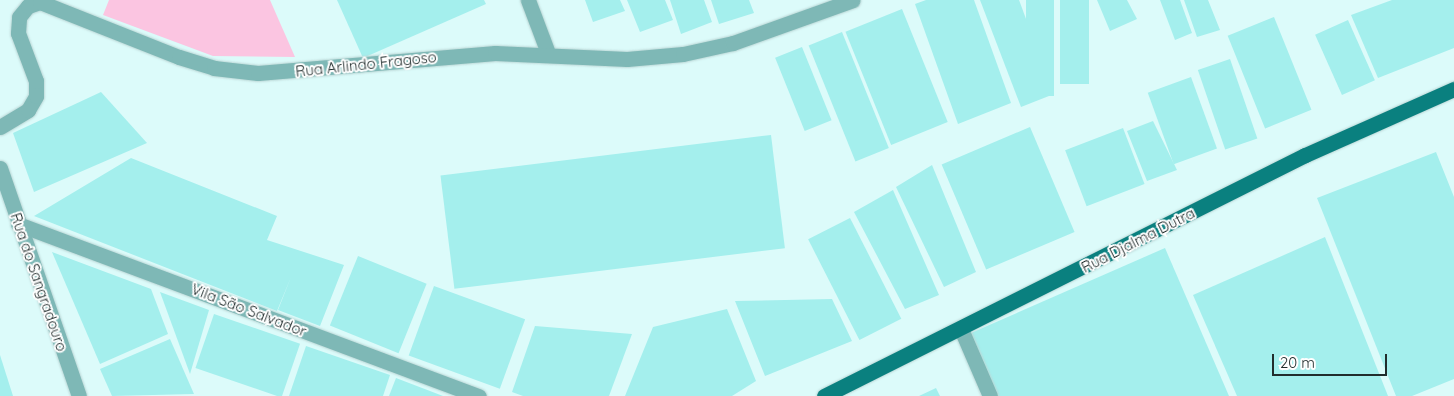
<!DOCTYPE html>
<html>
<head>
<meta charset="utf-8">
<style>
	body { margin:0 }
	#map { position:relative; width:1454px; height:396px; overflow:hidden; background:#dcfbfa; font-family:Quicksand,sans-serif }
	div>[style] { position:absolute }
	.green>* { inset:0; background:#fbc5e1 }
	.building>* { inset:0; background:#a4efed; transform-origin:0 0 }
	.roads { filter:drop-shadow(0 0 1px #bad6d5) drop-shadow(0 0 1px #bad6d5) }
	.minor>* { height:15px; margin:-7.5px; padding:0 7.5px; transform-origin:7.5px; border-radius:7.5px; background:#7eb8b6 }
	.major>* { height:15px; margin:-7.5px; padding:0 7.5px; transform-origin:7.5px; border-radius:7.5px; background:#0a807f }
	span { translate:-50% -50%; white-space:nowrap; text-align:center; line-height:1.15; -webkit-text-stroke:4px #fff; paint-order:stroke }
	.street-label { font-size:15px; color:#212d2d }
	.scale { position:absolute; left:1272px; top:354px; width:115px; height:22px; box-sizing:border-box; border:2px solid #212d2d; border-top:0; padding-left:6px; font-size:15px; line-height:18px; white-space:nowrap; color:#212d2d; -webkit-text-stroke:4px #fff; paint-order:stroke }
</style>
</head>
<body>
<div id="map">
	<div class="green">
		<div style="clip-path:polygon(109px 0,270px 0,295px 57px,213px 56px,103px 15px)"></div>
	</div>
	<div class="building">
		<div style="clip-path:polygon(337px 0,484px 0,486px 4px,363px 58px)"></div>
		<div style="clip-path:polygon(585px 0,620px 0,625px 11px,593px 22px)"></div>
		<div style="clip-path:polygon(627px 0,665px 0,673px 20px,640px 32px)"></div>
		<div style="clip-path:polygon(670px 0,704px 0,712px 22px,681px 34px)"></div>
		<div style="clip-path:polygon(711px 0,749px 0,754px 13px,719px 24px)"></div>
		<div style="clip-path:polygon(926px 0,974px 0,1011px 103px,958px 124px,915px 4px)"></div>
		<div style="clip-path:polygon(980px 0,1019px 0,1054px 94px,1021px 107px)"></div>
		<div style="left:1026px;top:0;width:28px;height:96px"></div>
		<div style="left:1060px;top:0;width:29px;height:84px"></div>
		<div style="clip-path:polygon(1097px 0,1127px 0,1137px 19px,1110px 31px)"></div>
		<div style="clip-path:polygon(1160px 0,1180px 0,1192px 33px,1175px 40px)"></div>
		<div style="clip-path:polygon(1184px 0,1208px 0,1220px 30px,1197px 37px)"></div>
		<div style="clip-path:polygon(1392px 0,1454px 0,1454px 48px,1378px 78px,1351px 15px)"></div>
		<div style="left:902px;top:9px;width:122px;height:61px;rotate:68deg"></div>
		<div style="left:1274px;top:17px;width:100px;height:50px;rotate:68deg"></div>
		<div style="left:1348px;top:20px;width:66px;height:36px;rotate:66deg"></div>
		<div style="left:842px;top:32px;width:125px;height:36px;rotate:68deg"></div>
		<div style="left:802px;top:47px;width:79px;height:29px;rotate:68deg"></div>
		<div style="left:1230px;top:59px;width:84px;height:34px;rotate:71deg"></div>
		<div style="left:1191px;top:77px;width:76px;height:46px;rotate:70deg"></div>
		<div style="clip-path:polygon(101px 92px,147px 143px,34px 192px,13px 133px)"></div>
		<div style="clip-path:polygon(1153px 121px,1177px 170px,1147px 181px,1127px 131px)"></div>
		<div style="left:1030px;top:127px;width:114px;height:96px;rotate:67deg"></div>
		<div style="left:1123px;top:128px;width:60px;height:62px;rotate:69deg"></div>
		<div style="left:771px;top:135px;width:114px;height:333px;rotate:83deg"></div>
		<div style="clip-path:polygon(1436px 152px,1454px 197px,1454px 379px,1412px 396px,1396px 396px,1317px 198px)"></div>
		<div style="clip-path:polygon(131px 158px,277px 216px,267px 240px,344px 265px,320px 326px,278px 310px,291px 277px,277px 311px,34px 216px)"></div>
		<div style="clip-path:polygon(932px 165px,976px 272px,944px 287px,896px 187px)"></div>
		<div style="clip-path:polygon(893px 190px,939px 295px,905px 309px,854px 212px)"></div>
		<div style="left:850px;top:218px;width:113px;height:47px;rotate:63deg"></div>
		<div style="clip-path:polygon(1325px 237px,1388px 396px,1237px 396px,1193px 295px)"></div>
		<div style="clip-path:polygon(1165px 248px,1229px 396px,998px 396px,971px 333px)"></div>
		<div style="clip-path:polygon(52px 252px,151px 289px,168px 334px,100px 364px)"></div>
		<div style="left:358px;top:256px;width:74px;height:75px;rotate:22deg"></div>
		<div style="left:434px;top:286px;width:97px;height:74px;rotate:20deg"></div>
		<div style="clip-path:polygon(160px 292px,209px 310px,190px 374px)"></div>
		<div style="clip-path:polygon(832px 299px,852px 341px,765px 376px,735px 301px)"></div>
		<div style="clip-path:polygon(727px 309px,756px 381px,732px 396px,625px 396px,653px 327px)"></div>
		<div style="left:214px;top:314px;width:91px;height:57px;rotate:19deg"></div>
		<div style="clip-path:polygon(535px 326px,632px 334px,609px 396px,523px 396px,512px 392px)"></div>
		<div style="clip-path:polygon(170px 339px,194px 394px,112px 396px,100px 369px)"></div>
		<div style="clip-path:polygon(306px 346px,390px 375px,383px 396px,289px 396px)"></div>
		<div style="clip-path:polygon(0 355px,13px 396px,0 396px)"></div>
		<div style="clip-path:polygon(396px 378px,443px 396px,389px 396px)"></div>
		<div style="clip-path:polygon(936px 388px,940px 396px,919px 396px)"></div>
	</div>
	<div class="roads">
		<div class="minor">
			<div style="left:528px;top:0;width:57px;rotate:69.3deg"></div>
			<div style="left:0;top:127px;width:33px;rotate:-31deg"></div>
			<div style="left:28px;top:110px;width:16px;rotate:-60deg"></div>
			<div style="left:36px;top:96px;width:15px;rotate:-90deg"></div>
			<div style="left:36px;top:81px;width:51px;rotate:-110.6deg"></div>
			<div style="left:18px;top:33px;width:16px;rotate:-86deg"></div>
			<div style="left:19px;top:17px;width:14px;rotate:-51deg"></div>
			<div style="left:28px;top:6px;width:13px;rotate:-18deg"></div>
			<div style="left:40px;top:2px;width:149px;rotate:21.6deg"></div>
			<div style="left:179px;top:57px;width:37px;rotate:17deg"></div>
			<div style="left:214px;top:68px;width:44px;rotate:6.5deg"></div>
			<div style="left:258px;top:73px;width:238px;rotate:-4.8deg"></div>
			<div style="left:495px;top:53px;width:132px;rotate:2.6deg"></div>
			<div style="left:627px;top:59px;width:56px;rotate:-5.1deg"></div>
			<div style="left:683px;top:54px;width:51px;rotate:-12.4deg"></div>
			<div style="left:733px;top:43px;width:127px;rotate:-19.7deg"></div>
			<div style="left:0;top:168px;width:241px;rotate:70.9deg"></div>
			<div style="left:18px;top:224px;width:492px;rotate:20.5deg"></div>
			<div style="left:961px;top:329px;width:73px;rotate:66.6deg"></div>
		</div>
		<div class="major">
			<div style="left:824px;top:396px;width:538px;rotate:-26.61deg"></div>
			<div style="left:1305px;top:155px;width:163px;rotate:-23.9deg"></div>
		</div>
	</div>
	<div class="street-label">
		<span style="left:366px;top:64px;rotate:-6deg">Rua Arlindo Fragoso</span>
		<span style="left:1138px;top:240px;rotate:-27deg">Rua Djalma Dutra</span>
		<span style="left:39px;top:282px;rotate:71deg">Rua do Sangradouro</span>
		<span style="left:249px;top:310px;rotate:21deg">Vila São Salvador</span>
	</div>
	<div class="scale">20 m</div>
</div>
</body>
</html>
